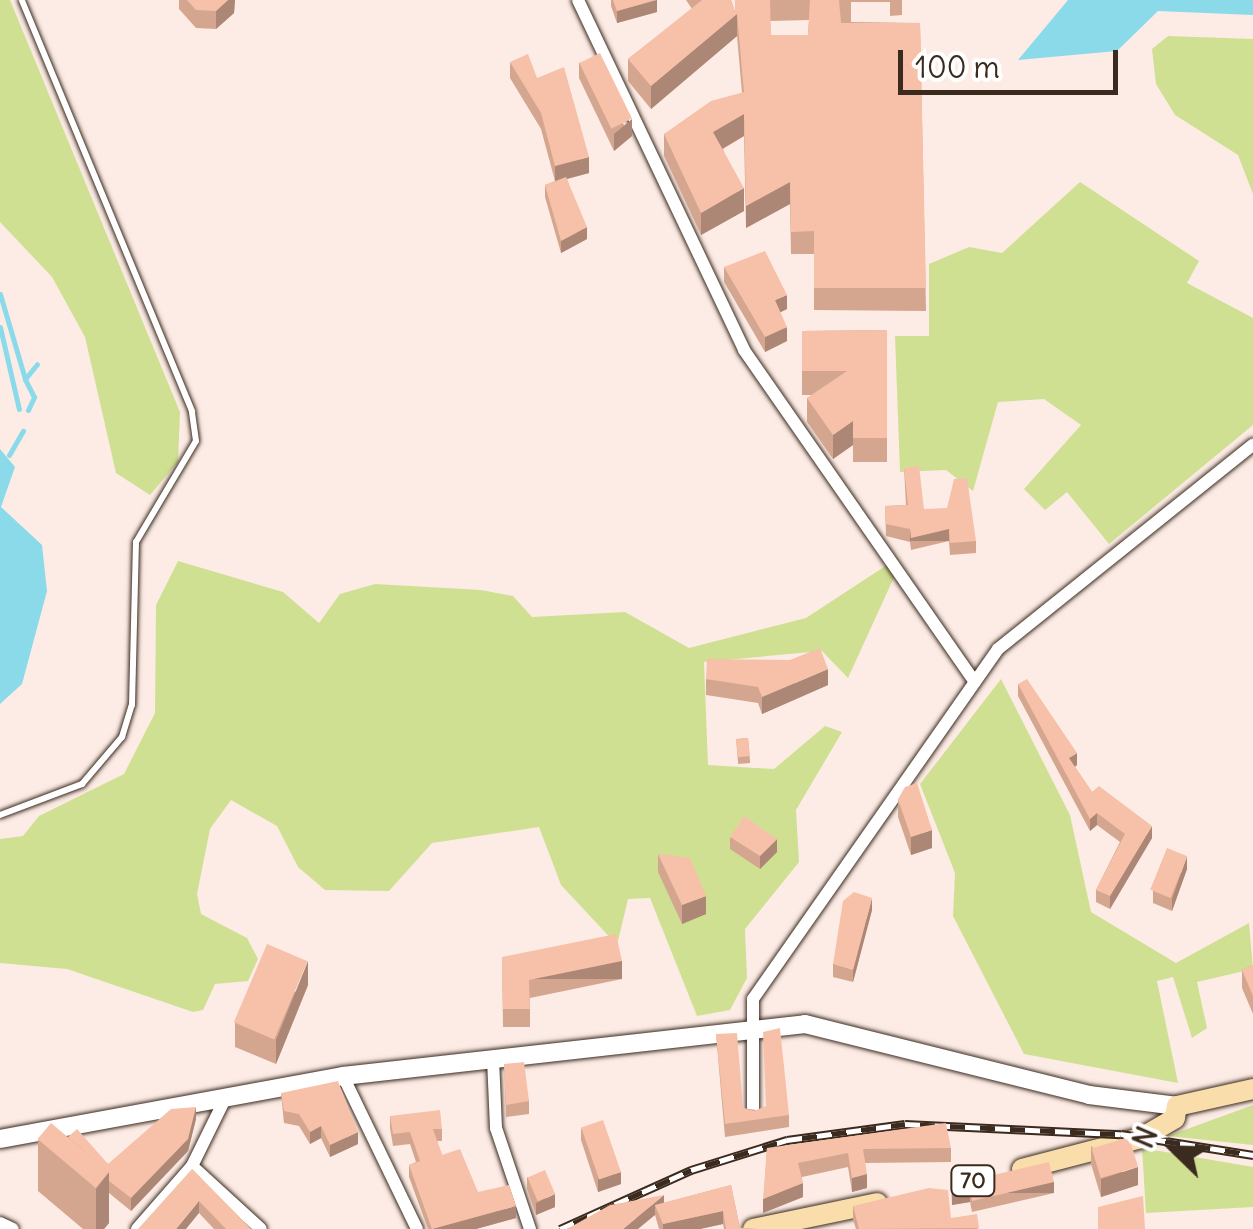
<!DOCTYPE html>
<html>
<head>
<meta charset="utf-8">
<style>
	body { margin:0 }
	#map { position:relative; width:1253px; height:1229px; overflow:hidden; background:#fcece5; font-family:Delius,sans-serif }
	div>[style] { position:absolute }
	.green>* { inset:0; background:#d0e093 }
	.water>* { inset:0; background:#8bdaea }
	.stream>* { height:5px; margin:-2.5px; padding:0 2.5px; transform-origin:2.5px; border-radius:2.5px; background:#8bdaea }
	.roads { filter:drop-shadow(0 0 2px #3b2a1e) drop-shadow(0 0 2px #3b2a1e) }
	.lane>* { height:6px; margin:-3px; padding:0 3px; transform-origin:3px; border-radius:3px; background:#fff }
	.street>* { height:12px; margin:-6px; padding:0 6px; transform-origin:6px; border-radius:6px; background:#fff }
	.secondary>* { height:18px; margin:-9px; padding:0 9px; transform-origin:9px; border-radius:9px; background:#fff }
	.primary>* { height:20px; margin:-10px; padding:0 10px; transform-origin:10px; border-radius:10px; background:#f9deab }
	.rail>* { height:9px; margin-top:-4.5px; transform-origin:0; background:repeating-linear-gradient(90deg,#fff 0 15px,#3b2a1e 0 30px); box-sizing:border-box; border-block:2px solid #3b2a1e }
	.wall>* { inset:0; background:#d4a690; transform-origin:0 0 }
	.shaded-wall>* { inset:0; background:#ac8776; transform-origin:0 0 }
	.building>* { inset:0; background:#f6c1a8; transform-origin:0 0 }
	span { translate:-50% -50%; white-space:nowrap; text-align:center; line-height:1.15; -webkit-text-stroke:8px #fff; paint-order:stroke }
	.shield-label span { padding:2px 8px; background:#fff; border:2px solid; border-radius:8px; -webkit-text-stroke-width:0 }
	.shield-label { font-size:22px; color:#3b2a1e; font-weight:700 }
	.north { position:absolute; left:1123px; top:1099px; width:100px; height:100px; -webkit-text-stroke:8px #fff; paint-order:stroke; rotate:293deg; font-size:28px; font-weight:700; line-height:40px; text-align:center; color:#3b2a1e }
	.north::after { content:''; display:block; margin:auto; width:35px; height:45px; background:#3b2a1e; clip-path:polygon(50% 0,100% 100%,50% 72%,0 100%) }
	.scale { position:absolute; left:898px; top:50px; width:220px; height:45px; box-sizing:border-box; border:5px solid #3b2a1e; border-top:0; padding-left:12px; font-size:30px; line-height:35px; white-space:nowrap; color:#3b2a1e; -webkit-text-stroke:8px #fff; paint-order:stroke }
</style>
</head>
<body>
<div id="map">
	<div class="green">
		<div style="clip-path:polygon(0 0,10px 0,180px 412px,178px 462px,150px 495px,116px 473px,85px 337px,52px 277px,0 222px)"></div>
		<div style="clip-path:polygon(1168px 36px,1253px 39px,1253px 194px,1238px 155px,1175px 115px,1156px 84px,1152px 49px)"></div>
		<div style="clip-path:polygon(1080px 182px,1199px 261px,1187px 283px,1253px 318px,1253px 425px,1109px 544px,1067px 492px,1045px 510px,1024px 489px,1081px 425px,1044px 399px,998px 402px,973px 491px,946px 470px,900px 472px,895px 336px,929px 336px,929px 264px,969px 247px,1002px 253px)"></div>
		<div style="clip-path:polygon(178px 561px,283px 592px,319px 623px,340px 594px,375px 584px,481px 590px,513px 596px,532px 617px,625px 612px,689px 648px,806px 618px,890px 563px,896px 573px,848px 678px,822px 651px,704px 662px,708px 765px,774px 769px,825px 726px,842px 732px,796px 810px,799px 862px,745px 929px,747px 978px,730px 1010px,697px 1016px,650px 898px,628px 899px,617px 945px,561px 885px,539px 827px,432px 843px,389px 891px,325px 890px,298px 867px,277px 826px,231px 800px,210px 829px,197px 894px,201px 914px,247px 938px,258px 959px,248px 981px,215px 984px,203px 1010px,193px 1012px,67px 969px,0 963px,0 839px,23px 836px,39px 816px,124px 774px,155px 713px,156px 605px)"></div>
		<div style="clip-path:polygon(1001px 679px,1070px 815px,1091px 912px,1176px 963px,1249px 923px,1253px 969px,1197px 982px,1207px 1028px,1192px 1038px,1173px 977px,1157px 981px,1178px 1083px,1024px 1054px,953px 916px,955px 873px,920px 784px)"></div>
		<div style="clip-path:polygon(1253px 1105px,1253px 1145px,1168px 1136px)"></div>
		<div style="clip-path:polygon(1142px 1148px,1253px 1167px,1253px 1207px,1146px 1213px)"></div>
	</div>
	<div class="water">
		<div style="clip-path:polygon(1068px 0,1253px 0,1253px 15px,1158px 11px,1117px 51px,1018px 60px)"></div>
		<div style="clip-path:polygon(0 449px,15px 467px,1px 507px,42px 545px,47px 591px,22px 684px,0 704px)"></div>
	</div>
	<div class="stream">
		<div style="left:0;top:294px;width:89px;rotate:73.6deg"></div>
		<div style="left:0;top:327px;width:84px;rotate:77deg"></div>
		<div style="left:28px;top:410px;width:14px;rotate:-65deg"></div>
		<div style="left:34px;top:397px;width:20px;rotate:-117deg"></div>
		<div style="left:25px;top:379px;width:19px;rotate:-51deg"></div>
		<div style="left:9px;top:455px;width:28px;rotate:-60deg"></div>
	</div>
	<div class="roads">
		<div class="lane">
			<div style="left:0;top:815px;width:88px;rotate:-20.7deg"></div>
			<div style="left:82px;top:784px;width:62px;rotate:-49.6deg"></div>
			<div style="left:122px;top:737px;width:34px;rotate:-73deg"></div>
			<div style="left:132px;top:705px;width:163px;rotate:-88.6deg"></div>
			<div style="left:136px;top:542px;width:117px;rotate:-59.3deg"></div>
			<div style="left:196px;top:441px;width:30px;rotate:-98deg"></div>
			<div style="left:192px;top:411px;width:445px;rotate:-112.5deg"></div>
		</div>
		<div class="street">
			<div style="left:578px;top:0;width:387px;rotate:64.6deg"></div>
			<div style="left:744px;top:350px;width:404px;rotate:55.2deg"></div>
			<div style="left:493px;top:1059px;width:69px;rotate:87.5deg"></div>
			<div style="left:496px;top:1128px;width:107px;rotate:71.4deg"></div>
			<div style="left:343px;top:1076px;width:170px;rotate:64.2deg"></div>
			<div style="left:753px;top:1113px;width:114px;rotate:-90deg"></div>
			<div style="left:753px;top:999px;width:427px;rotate:-55deg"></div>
			<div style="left:998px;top:649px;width:327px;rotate:-38.7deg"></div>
			<div style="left:192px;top:1166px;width:93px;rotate:42.4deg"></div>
			<div style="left:0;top:1223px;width:14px;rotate:25deg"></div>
			<div style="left:137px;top:1229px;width:84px;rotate:-48.9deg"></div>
			<div style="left:192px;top:1166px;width:79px;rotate:-63.8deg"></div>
		</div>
		<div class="secondary">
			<div style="left:0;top:1139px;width:349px;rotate:-10.4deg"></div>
			<div style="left:343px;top:1076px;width:465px;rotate:-6.4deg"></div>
			<div style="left:805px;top:1024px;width:293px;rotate:14deg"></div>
			<div style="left:1089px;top:1095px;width:89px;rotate:7.1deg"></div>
		</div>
		<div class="primary">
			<div style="left:1022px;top:1169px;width:123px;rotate:-14.6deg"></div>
			<div style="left:1141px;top:1138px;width:39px;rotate:-30deg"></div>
			<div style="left:1175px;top:1118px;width:12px;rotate:-81deg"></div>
			<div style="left:1177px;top:1106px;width:78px;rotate:-12.6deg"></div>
			<div style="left:753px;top:1229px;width:127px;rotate:-11.8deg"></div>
		</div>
	</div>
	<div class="rail">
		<div style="left:560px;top:1229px;width:144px;rotate:-24.2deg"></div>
		<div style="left:691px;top:1170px;width:101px;rotate:-17.4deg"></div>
		<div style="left:787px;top:1140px;width:119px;rotate:-7.7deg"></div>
		<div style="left:905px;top:1124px;width:216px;rotate:2.7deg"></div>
		<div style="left:1121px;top:1134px;width:134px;rotate:9deg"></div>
	</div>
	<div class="wall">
		<div style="clip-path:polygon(179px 0,235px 0,234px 13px,216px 29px,196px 28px,179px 9px)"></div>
		<div style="clip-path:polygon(611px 0,657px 0,657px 12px,617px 23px,611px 6px)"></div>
		<div style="clip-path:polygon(evenodd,686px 0,731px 0,735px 12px,735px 0,902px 0,902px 15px,890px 16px,890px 2px,851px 2px,851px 22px,920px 23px,926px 311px,814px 310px,814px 254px,791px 254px,790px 204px,746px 228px,744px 136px,723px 149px,744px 211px,701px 235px,664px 156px,664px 134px,742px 93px,737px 36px,651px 109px,628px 81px,628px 59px,692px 9px,686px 0,809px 20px,808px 35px,771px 35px,770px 21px,809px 20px)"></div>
		<div style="clip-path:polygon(510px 62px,589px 173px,567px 179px,587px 239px,561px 253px,545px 197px,545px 185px,555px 181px,541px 129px,510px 78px)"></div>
		<div style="clip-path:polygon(579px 62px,632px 136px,614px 151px,579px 78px)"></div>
		<div style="clip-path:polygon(724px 267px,787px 309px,780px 312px,787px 341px,765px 352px,724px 282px)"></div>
		<div style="clip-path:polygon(887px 330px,887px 462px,853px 462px,853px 445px,833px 459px,807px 422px,807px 398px,812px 395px,802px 395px,802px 331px)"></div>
		<div style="clip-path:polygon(904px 468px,924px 509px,976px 541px,976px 553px,950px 555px,949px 541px,911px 550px,910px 542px,886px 536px,885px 506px,906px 505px)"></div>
		<div style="clip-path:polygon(706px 679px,828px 685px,762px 714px,758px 703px,706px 695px)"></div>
		<div style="clip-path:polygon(1018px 684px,1077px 765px,1075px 767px,1092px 792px,1152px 838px,1110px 909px,1096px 902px,1096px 890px,1120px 842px,1097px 825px,1090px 831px,1018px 696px)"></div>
		<div style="left:748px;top:738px;width:25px;height:12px;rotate:85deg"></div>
		<div style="clip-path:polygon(898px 799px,932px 848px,911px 855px,898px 817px)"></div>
		<div style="clip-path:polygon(730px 837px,777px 852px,760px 869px,730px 849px)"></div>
		<div style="clip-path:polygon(658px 854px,706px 914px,682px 924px,658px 872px)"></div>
		<div style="clip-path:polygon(1187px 869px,1172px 911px,1153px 903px,1153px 891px)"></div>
		<div style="clip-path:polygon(872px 910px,853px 982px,833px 977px,833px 964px)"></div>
		<div style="clip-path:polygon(502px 957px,622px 979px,530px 998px,530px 1027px,503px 1027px)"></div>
		<div style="clip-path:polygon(1253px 965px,1253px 1014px,1242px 988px,1242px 970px)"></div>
		<div style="clip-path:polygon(308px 985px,276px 1064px,235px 1047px,235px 1023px)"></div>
		<div style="clip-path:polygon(716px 1034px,743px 1108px,789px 1115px,789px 1127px,725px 1137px)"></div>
		<div style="clip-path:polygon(504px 1064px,529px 1101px,529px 1114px,506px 1117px)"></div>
		<div style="clip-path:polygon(281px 1093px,358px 1144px,330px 1157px,321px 1138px,310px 1144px,299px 1126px,284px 1123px)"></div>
		<div style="clip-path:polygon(390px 1116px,442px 1129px,442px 1141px,437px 1141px,442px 1155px,478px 1192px,516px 1218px,476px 1229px,428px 1229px,409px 1177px,409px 1165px,416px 1162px,410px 1144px,393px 1146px,390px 1128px)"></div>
		<div style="clip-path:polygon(196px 1119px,188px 1151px,131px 1211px,109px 1193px,109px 1223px,104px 1229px,83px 1229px,38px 1191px,38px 1140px,68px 1137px,108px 1164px)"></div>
		<div style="clip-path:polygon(581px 1128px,621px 1184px,598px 1192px,581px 1140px)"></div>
		<div style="clip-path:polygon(1091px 1146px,1138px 1185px,1101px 1197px,1091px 1164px)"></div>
		<div style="clip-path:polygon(767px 1148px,951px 1148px,951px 1162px,865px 1163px,867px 1188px,852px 1192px,848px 1167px,802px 1177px,803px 1197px,763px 1213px)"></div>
		<div style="clip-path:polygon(192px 1169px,251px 1229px,214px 1229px,199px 1213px)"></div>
		<div style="clip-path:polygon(527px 1177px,555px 1207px,536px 1215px,527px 1189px)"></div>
		<div style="clip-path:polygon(731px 1185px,740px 1228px,758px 1229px,724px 1229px,723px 1224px,700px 1229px,659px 1229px,655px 1215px,567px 1229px)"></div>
		<div style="clip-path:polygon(951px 1185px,1054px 1193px,972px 1212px,970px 1202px,952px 1205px)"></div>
		<div style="clip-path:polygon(853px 1206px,951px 1218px,979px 1229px,856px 1229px,853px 1220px)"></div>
	</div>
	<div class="shaded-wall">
		<div style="clip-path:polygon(228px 0,235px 0,234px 13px,216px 29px,216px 11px)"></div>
		<div style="clip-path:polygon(657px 0,657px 12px,617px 23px,617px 11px)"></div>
		<div style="clip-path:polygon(737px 14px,737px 36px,651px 109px,651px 86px)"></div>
		<div style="clip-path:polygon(744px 114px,744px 136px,713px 154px,713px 132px)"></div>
		<div style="clip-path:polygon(632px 119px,632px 136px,614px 151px,614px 134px)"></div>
		<div style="clip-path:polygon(589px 157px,589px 173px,555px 182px,555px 166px)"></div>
		<div style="clip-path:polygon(790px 182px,790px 204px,746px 228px,746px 206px)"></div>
		<div style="clip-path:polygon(744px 188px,744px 211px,701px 235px,701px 213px)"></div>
		<div style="clip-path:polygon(587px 227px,587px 239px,561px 253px,561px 241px)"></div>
		<div style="clip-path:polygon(787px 295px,787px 309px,775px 315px,775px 300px)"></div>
		<div style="clip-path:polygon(787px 327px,787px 341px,765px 352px,765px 337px)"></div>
		<div style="clip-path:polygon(853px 421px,853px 445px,833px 459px,833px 435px)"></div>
		<div style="left:949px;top:529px;width:12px;height:39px;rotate:90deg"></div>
		<div style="clip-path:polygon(828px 669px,828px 685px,762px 714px,762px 697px)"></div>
		<div style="clip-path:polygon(1077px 753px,1077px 765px,1069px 771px,1069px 758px)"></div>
		<div style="clip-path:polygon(1097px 813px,1097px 825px,1090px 831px,1090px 819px)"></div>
		<div style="clip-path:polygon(1152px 826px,1152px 838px,1110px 909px,1110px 896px)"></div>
		<div style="clip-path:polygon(932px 830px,932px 848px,911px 855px,911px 837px)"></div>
		<div style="clip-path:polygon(777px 839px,777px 852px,760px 869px,760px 856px)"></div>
		<div style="clip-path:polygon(1187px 856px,1187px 869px,1172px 911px,1172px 899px)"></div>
		<div style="clip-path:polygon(706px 896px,706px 914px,682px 924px,682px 905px)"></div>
		<div style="clip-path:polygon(872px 898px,872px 910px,853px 982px,853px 970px)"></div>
		<div style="clip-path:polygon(308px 961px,308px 985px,276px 1064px,276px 1040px)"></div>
		<div style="left:622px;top:961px;width:18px;height:95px;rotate:90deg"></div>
		<div style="clip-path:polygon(196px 1107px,196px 1119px,188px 1151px,131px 1211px,131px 1198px)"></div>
		<div style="clip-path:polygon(321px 1126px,321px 1138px,310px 1144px,310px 1132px)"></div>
		<div style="clip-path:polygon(358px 1132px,358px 1144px,330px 1157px,330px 1145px)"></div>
		<div style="clip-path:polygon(1138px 1167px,1138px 1185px,1101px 1197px,1101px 1179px)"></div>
		<div style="clip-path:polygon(109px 1172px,109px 1223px,104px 1229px,96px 1229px,96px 1189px)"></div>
		<div style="clip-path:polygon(621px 1172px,621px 1184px,598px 1192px,598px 1179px)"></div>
		<div style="clip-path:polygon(867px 1174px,867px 1188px,852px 1192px,852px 1178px)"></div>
		<div style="left:1054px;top:1182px;width:11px;height:84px;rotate:90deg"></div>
		<div style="clip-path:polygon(803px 1183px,803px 1197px,763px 1213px,763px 1199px)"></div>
		<div style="clip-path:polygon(970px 1190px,970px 1202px,952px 1205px,952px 1194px)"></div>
		<div style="clip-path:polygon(555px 1194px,555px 1207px,536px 1215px,536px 1203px)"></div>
		<div style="clip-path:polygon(664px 1195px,664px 1207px,655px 1205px,655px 1215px,638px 1229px,623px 1229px)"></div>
		<div style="clip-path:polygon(199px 1201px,199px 1213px,186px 1229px,176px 1229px)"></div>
		<div style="clip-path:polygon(516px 1206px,516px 1218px,476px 1229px,432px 1229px)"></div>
		<div style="clip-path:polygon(723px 1211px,723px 1224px,700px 1229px,663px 1229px,663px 1224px)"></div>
	</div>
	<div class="building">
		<div style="clip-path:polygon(187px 0,228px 0,216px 11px,196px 10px)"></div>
		<div style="clip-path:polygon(613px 0,656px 0,617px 11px)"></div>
		<div style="clip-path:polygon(702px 0,731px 0,735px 12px,735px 0,770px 0,771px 35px,808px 35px,810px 0,851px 0,839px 0,841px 23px,920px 23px,926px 288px,814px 288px,814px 231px,791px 232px,790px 182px,746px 206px,744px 114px,713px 132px,744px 188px,701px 213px,664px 134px,711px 101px,744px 92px,737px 14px,651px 86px,628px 59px)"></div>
		<div style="left:600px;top:53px;width:73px;height:23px;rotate:64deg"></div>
		<div style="clip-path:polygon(528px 54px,537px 78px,564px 67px,589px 157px,555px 166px,541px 113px,510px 62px)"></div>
		<div style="clip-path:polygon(566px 177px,587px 227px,561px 241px,545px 185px)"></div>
		<div style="clip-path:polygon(765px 251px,787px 295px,775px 300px,787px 327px,765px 337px,724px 267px)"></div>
		<div style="clip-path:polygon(887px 330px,887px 438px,853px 438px,853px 421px,833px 435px,807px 398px,847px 371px,802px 371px,802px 331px)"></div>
		<div style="clip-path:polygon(919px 466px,924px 509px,947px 508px,954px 479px,967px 478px,976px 541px,950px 543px,949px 529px,911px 538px,910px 529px,886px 524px,885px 506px,908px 505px,904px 468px)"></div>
		<div style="clip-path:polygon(820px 648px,828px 669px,762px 697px,758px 687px,706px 679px,707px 659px,790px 660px)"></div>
		<div style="clip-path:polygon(1027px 679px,1077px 753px,1069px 758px,1092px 792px,1099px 786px,1152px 826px,1110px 896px,1096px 890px,1125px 834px,1097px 813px,1090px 819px,1018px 684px)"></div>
		<div style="left:748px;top:738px;width:18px;height:12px;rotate:84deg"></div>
		<div style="clip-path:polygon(917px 783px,932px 830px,911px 837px,898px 799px,905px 787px)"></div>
		<div style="clip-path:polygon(744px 816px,777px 839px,760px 856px,730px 837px)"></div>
		<div style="left:1167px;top:848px;width:22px;height:45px;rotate:22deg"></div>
		<div style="clip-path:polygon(658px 854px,690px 858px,706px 896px,682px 905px)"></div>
		<div style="clip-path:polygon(854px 892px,872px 898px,853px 970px,833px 964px,843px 901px)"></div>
		<div style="clip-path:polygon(616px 934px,622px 961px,529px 980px,530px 1009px,503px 1009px,502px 957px)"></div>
		<div style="left:267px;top:944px;width:44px;height:85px;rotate:23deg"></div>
		<div style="clip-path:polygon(1253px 965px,1253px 996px,1242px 970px)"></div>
		<div style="clip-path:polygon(780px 1028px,789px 1115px,725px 1124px,716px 1034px,737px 1033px,743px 1108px,754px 1111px,766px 1106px,763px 1032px)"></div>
		<div style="clip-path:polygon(524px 1062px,529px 1101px,506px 1105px,504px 1064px)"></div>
		<div style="clip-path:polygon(338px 1081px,358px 1132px,330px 1145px,321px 1126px,310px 1132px,299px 1114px,284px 1111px,281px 1093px)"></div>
		<div style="clip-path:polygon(196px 1107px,188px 1139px,131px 1198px,109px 1181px,109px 1172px,68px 1137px,77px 1129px,108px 1164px,171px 1109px)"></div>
		<div style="clip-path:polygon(440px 1110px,442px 1129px,433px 1129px,442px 1155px,460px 1149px,478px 1192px,509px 1185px,516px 1206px,432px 1229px,409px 1165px,420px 1161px,410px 1132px,393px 1134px,390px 1116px)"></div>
		<div style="left:603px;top:1120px;width:55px;height:23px;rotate:71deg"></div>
		<div style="left:51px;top:1123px;width:76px;height:21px;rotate:40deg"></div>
		<div style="clip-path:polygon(946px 1123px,951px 1148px,863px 1149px,867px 1174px,852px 1178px,848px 1153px,798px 1163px,803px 1183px,763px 1199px,767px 1148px)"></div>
		<div style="left:1129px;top:1137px;width:31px;height:39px;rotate:73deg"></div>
		<div style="clip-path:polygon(1049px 1162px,1054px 1182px,972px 1201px,970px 1190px,952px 1194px,951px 1185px)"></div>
		<div style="clip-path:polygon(192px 1169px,251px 1229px,226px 1229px,199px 1201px,176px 1229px,138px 1229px)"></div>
		<div style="left:545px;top:1170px;width:26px;height:19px;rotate:67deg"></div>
		<div style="clip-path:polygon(731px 1185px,740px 1228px,758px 1229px,726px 1229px,723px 1211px,663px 1224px,655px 1205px)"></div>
		<div style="clip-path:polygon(929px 1188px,948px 1190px,951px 1218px,977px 1214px,979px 1228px,859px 1229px,853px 1206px)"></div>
		<div style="clip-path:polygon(664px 1195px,623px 1229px,567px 1229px,610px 1205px)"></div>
		<div style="clip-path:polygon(1143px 1196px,1145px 1229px,1098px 1229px,1098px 1207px)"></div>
	</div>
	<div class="shield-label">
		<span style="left:973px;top:1181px">70</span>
	</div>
	<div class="north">N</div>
	<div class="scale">100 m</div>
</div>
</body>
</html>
